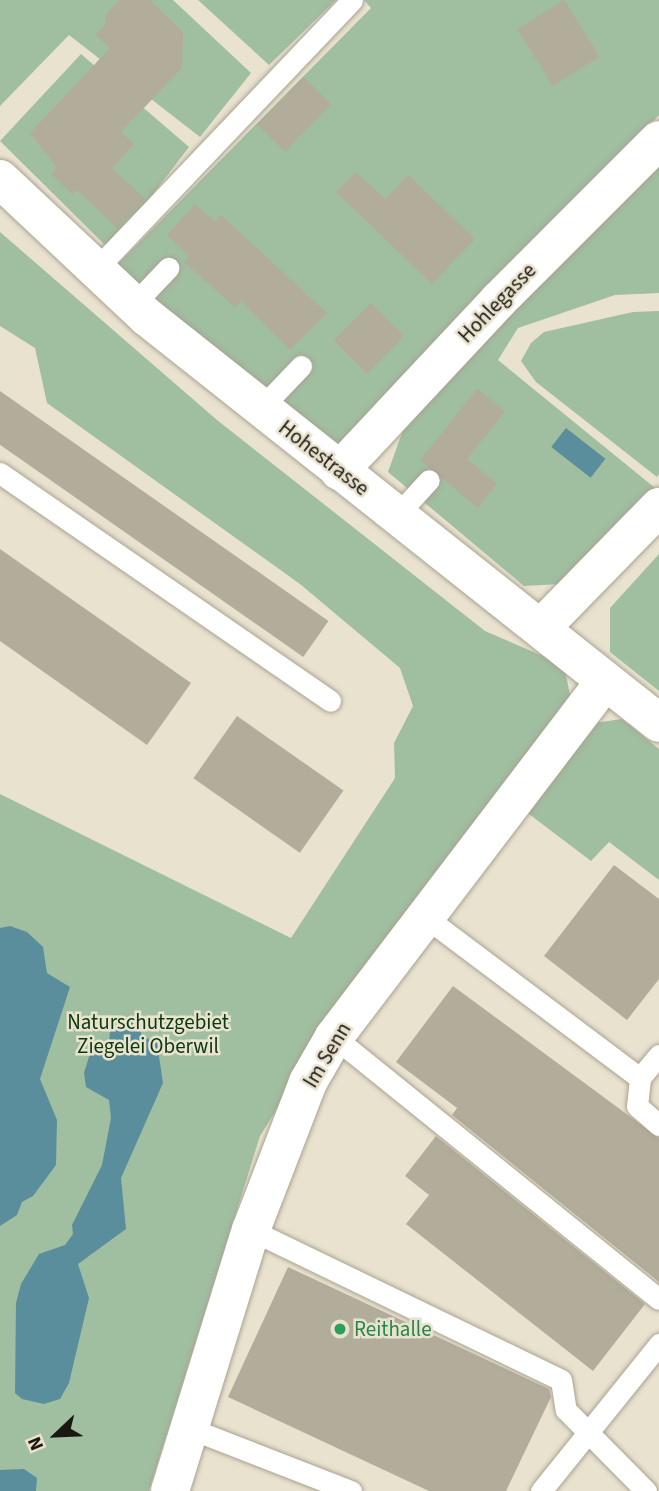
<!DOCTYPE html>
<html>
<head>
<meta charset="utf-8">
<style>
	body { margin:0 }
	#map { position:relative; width:659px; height:1491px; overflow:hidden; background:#e9e2cf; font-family:"Source Sans 3",sans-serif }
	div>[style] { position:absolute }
	.green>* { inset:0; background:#a0bea0 }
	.water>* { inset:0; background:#5b8e9c; transform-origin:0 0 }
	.building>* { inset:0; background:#b2ac9a; transform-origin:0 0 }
	.roads { filter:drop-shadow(0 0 2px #a9a391) drop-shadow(0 0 2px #a9a391) }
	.lane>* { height:21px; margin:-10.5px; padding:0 10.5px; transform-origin:10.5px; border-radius:10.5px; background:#fff }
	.street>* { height:38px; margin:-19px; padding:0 19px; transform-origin:19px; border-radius:19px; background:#fff }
	.dots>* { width:19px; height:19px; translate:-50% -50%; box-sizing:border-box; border:4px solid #e9e2cf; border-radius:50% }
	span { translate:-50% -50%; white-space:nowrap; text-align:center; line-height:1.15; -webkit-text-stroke:5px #e9e2cf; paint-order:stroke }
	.street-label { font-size:21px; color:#1b1812 }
	.park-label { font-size:21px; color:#083a0e }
	.leisure-label { font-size:21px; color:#27864d }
	.left { translate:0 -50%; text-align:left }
	.north { position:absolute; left:21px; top:1400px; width:70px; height:70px; -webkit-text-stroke:5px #e9e2cf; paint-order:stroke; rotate:247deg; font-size:19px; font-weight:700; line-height:28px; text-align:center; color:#1b1812 }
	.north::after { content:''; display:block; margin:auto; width:24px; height:32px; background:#1b1812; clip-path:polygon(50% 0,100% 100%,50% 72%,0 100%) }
</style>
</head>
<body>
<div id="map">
	<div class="green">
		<div style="clip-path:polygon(0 0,173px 0,251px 73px,200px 137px,69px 35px,0 106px)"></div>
		<div style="clip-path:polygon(198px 0,336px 0,269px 65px)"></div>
		<div style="clip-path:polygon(364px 0,659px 0,659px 115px,338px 448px,112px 270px,371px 8px)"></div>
		<div style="clip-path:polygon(81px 54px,189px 147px,110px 250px,0 141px)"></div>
		<div style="clip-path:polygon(659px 156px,659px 293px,615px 295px,518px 328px,498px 360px,655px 488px,561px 584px,524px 586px,388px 472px,408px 416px)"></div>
		<div style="clip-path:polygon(0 232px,217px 420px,485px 631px,564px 665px,570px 695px,363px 972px,260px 1136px,149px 1491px,0 1491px,0 794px,291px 938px,395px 778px,394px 743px,413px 706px,400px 668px,300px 584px,47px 403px,35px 348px,0 326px)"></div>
		<div style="clip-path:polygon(659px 311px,659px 474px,657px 477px,536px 382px,521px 361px,531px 343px,544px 332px,633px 312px)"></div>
		<div style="clip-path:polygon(659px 554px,659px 691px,610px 652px,610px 608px)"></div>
		<div style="clip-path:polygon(622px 719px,659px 749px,659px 880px,609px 842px,591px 861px,525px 811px,580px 725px)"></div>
	</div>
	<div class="water">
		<div style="left:566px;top:428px;width:50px;height:24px;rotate:38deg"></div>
		<div style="clip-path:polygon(10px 926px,27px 932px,43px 947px,47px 973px,70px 987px,40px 1079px,57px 1120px,56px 1165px,33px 1196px,22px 1202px,17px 1215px,0 1226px,0 928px)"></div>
		<div style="clip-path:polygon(109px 1017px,138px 1023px,142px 1036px,157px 1043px,163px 1083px,121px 1178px,126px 1229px,78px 1264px,89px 1298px,69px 1383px,60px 1399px,44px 1404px,22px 1399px,15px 1393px,16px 1303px,21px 1284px,39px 1254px,65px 1245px,73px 1234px,72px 1225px,102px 1165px,111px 1118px,109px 1100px,86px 1087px,84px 1073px,92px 1047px,109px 1044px,110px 1031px,104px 1024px)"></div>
		<div style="clip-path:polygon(24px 1469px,37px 1478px,36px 1491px,0 1491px,0 1470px)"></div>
	</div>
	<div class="building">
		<div style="clip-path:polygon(119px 0,150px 0,183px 32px,182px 68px,121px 132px,134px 144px,112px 168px,145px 199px,117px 228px,77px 190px,73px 195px,51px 174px,56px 167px,30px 133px,110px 48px,96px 35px,106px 23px,105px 15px)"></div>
		<div style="left:564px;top:0;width:67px;height:55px;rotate:58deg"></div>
		<div style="left:303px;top:77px;width:39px;height:66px;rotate:44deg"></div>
		<div style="clip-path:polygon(356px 172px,385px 199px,408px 175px,475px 239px,432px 284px,336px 192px)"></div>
		<div style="clip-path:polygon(195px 204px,215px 222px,221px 215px,327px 313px,290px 350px,241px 301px,235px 307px,184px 262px,189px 256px,167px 235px)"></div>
		<div style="left:371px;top:303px;width:47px;height:53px;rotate:45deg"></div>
		<div style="clip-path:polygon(477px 389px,505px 411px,467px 459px,497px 484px,478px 508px,420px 460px)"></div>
		<div style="left:0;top:391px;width:401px;height:44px;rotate:35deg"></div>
		<div style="clip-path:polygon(0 549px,191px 683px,147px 745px,0 641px)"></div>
		<div style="left:237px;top:716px;width:130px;height:76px;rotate:35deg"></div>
		<div style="clip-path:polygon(614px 865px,659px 899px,659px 979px,627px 1020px,544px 956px)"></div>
		<div style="clip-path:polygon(453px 986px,659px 1138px,659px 1282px,452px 1115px,457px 1108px,396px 1062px)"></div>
		<div style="clip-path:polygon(436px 1136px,645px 1304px,593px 1371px,406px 1224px,429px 1195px,405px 1176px)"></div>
		<div style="clip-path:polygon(288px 1267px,549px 1389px,551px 1397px,506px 1491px,429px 1491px,228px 1397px)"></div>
	</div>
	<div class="roads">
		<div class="lane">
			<div style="left:96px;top:269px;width:371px;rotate:-46.4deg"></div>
			<div style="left:134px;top:304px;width:50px;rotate:-46.6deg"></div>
			<div style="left:261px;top:408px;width:58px;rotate:-46.4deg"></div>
			<div style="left:0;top:473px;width:401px;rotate:34.6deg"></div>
			<div style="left:397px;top:515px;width:47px;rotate:-47.6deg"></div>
			<div style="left:424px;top:916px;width:270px;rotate:36.9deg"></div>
			<div style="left:334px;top:1037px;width:417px;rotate:38.9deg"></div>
			<div style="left:659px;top:1055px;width:30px;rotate:130deg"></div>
			<div style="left:640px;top:1078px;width:28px;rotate:96deg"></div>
			<div style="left:637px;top:1106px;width:29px;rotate:41deg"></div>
			<div style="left:251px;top:1230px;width:344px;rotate:25.8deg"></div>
			<div style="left:561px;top:1380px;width:30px;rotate:81deg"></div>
			<div style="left:566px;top:1410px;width:114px;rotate:45.4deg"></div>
			<div style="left:189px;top:1428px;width:174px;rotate:21.3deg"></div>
			<div style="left:541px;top:1491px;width:189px;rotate:-51.2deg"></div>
		</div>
		<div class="street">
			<div style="left:0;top:179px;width:202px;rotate:43.2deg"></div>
			<div style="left:147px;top:317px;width:653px;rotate:38.41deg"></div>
			<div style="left:339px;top:471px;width:234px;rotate:-46.9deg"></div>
			<div style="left:499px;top:300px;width:226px;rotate:-45deg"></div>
			<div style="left:542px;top:627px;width:168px;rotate:-45.7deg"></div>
			<div style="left:170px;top:1491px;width:273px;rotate:-72.8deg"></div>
			<div style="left:251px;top:1230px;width:159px;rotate:-68.9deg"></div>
			<div style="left:308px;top:1082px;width:52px;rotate:-60deg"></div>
			<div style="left:334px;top:1037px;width:446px;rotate:-52.7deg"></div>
		</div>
	</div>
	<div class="dots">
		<div style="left:340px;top:1329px;background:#2e9e5b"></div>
	</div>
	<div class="street-label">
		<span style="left:497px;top:303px;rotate:-46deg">Hohlegasse</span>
		<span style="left:324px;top:458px;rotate:38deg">Hohestrasse</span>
		<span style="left:327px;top:1055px;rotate:-59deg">Im Senn</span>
	</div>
	<div class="park-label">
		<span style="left:148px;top:1034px">Naturschutzgebiet<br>Ziegelei Oberwil</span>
	</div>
	<div class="leisure-label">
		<span class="left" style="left:354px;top:1329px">Reithalle</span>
	</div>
	<div class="north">N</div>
</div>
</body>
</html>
